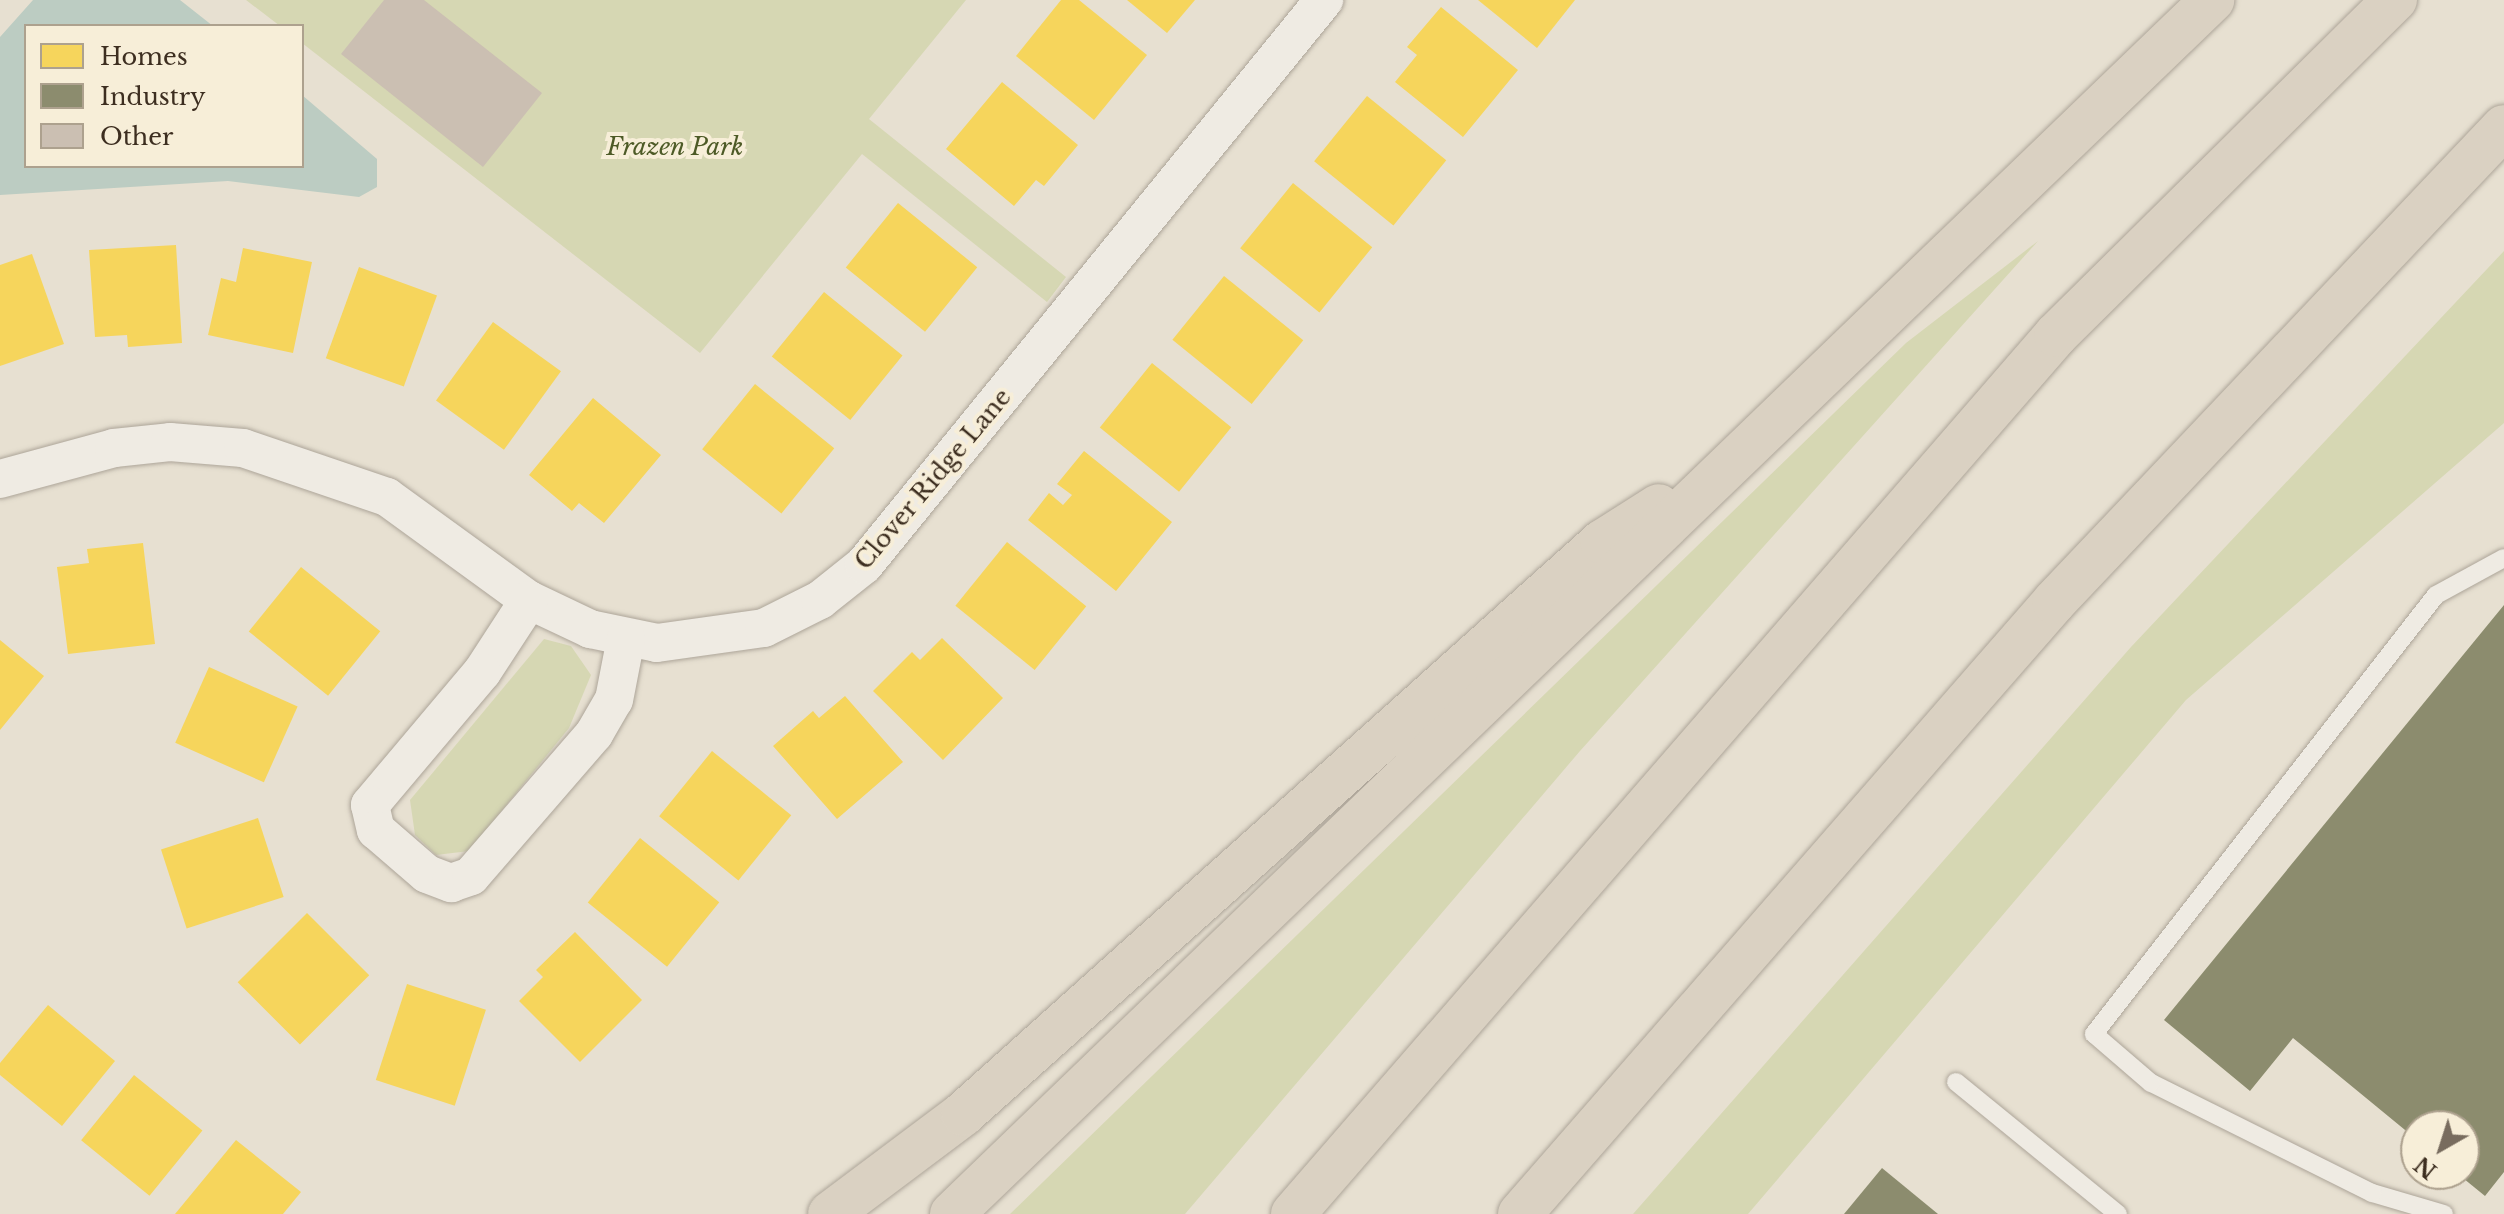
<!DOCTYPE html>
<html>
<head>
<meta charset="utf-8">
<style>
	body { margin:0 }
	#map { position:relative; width:2504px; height:1214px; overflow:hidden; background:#e7e0d1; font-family:"Libre Baskerville",serif }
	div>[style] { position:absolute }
	.green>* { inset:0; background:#d6d7b3 }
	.water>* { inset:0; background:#bcccc2 }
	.homes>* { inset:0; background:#f6d55c; transform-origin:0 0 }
	.industry>* { inset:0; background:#8c8c6e }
	.building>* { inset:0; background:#cbbfb2 }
	.roads { filter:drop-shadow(0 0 2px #ada599) drop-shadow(0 0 2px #ada599) }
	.lane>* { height:18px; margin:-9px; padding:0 9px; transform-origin:9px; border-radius:9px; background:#efebe3 }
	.street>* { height:38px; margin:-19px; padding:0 19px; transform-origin:19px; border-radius:19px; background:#efebe3 }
	.highway>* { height:44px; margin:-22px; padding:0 22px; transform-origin:22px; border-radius:22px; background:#dad1c2 }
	span { translate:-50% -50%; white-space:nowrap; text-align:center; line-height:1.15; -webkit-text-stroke:8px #f7eed8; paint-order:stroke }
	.park-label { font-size:24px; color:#4d5a26; font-style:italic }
	.street-label { font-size:24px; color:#3d2e20 }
	.legend { position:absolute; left:24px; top:24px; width:280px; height:144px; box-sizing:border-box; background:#f7eed8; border:2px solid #ada18e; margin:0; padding:10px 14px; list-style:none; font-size:24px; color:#3d2e20 }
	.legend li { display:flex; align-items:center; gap:16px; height:40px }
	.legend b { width:40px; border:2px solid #ada18e }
	.north { position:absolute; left:2400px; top:1110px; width:80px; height:80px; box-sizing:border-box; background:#f7eed8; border:2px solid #ada18e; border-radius:50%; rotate:219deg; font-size:22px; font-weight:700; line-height:32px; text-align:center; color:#3d2e20 }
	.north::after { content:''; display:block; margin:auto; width:28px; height:36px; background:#786c5e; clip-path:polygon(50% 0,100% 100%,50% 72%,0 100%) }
</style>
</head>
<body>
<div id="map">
	<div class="green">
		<div style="clip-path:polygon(246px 0,966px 0,869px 119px,1066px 277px,1047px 302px,862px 154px,700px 353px,302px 43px,302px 26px,280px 26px)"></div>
		<div style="clip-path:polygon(2038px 241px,1580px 751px,1185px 1214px,1010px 1214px,1906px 343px)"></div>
		<div style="clip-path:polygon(2504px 251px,2504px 423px,2186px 700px,1748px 1214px,1633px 1214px,2131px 647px)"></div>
		<div style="clip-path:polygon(544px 639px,571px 646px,591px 675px,569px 728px,469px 851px,436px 855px,415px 835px,410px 800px)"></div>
	</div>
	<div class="water">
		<div style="clip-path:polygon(33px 0,180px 0,213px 26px,26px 26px,26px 166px,302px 166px,302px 95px,377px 159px,377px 187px,359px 197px,228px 181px,0 195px,0 37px)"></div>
	</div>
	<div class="homes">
		<div style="clip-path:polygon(1061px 0,1079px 0,1147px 55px,1094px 120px,1016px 56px)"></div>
		<div style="clip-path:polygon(1127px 0,1195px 0,1167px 33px)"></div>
		<div style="clip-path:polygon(1478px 0,1575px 0,1537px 48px)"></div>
		<div style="clip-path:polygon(1441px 7px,1518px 70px,1463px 137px,1395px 82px,1417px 55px,1407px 47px)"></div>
		<div style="clip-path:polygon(1002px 82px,1078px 145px,1044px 186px,1036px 180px,1014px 206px,946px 149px)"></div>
		<div style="left:1367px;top:96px;width:102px;height:84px;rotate:39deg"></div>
		<div style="left:1293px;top:183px;width:102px;height:84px;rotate:39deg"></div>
		<div style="left:898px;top:203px;width:102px;height:83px;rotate:39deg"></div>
		<div style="clip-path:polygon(176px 245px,182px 343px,128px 347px,127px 335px,95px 337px,89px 250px)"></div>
		<div style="clip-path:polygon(243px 248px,312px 262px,293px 353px,208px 335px,221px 278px,236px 282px)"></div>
		<div style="clip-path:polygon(32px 254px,64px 344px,0 366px,0 265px)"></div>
		<div style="left:359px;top:267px;width:83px;height:97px;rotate:20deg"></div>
		<div style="left:1224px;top:276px;width:102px;height:82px;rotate:39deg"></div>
		<div style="left:824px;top:292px;width:101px;height:83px;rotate:39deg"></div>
		<div style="left:493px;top:322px;width:84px;height:97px;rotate:36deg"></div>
		<div style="left:1152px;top:363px;width:102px;height:83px;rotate:39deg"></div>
		<div style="left:755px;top:384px;width:102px;height:84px;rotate:39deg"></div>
		<div style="clip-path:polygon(593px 398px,661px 455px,604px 523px,579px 503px,572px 511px,529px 475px)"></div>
		<div style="clip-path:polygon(1084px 451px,1172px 522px,1116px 591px,1028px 520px,1049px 493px,1063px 505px,1072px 495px,1057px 484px)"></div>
		<div style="left:1007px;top:542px;width:102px;height:82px;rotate:39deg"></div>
		<div style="clip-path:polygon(143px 543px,155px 644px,68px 654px,57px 567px,89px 563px,87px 549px)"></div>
		<div style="left:301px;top:567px;width:102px;height:83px;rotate:39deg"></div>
		<div style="clip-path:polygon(942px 638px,1003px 698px,943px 760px,873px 691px,912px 652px,920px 660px)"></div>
		<div style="clip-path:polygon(0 640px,44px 676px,0 730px)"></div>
		<div style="left:209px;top:667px;width:97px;height:83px;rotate:24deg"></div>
		<div style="clip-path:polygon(845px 696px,903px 762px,837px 819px,773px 746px,813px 711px,819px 718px)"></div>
		<div style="left:712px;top:751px;width:102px;height:84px;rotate:39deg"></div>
		<div style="left:258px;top:818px;width:83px;height:102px;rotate:72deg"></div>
		<div style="left:640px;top:838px;width:102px;height:83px;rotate:39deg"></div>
		<div style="left:307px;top:913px;width:88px;height:98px;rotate:45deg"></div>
		<div style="clip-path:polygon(575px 932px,642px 1000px,580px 1062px,519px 1001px,543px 977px,536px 970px)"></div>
		<div style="left:407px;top:984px;width:83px;height:101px;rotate:18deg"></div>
		<div style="clip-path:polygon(48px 1005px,115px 1061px,62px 1126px,0 1075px,0 1063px)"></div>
		<div style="left:134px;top:1075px;width:88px;height:84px;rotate:39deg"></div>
		<div style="clip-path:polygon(236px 1140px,301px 1192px,283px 1214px,175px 1214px)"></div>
	</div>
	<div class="industry">
		<div style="clip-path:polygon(2504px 605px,2504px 1172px,2485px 1196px,2458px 1174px,2464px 1126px,2416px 1126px,2416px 1139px,2293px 1038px,2250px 1091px,2164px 1020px)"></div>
		<div style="clip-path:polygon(1882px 1168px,1938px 1214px,1844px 1214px)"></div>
	</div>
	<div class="building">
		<div style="clip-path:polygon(384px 0,424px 0,542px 93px,483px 167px,341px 54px)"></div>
	</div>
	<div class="roads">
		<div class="lane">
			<div style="left:1956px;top:1082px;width:209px;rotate:39.2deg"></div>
			<div style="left:2444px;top:1214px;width:75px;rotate:-163.7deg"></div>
			<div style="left:2372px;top:1193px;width:247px;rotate:-153.5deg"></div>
			<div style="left:2151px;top:1083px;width:75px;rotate:-139.3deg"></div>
			<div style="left:2094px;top:1034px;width:556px;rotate:-52.08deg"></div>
			<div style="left:2436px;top:595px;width:77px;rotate:-28.6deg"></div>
		</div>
		<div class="street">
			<div style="left:0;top:479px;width:118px;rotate:-15.2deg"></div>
			<div style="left:114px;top:448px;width:56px;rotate:-6.1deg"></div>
			<div style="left:170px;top:442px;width:73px;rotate:4.7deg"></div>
			<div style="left:243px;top:448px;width:152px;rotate:18.8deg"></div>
			<div style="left:387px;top:497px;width:175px;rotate:36deg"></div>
			<div style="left:529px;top:600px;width:68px;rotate:25.4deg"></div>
			<div style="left:590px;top:629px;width:68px;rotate:11.8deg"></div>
			<div style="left:657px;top:643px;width:108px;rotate:-8deg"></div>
			<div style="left:764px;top:628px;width:63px;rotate:-26.6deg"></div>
			<div style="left:820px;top:600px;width:56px;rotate:-38.5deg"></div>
			<div style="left:864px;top:565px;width:729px;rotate:-50.85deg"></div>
			<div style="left:529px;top:600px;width:86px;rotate:123.1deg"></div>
			<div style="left:482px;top:672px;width:174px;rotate:130.1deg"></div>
			<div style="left:370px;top:805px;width:26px;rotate:77deg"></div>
			<div style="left:376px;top:830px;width:67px;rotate:40.8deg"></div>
			<div style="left:427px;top:874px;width:26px;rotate:21deg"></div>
			<div style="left:451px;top:883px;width:21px;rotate:-19deg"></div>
			<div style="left:471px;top:876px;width:188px;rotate:-49.1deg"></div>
			<div style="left:594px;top:734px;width:39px;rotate:-60deg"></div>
			<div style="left:614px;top:700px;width:63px;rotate:-79deg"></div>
		</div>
		<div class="highway">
			<div style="left:830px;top:1214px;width:166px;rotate:-36.9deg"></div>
			<div style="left:963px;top:1114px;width:858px;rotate:-41.83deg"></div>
			<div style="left:1602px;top:542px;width:67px;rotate:-32.3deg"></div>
			<div style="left:952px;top:1214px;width:1750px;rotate:-43.93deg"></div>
			<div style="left:1293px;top:1214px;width:1164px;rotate:-49.04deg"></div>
			<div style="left:2056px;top:335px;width:477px;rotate:-44.7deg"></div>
			<div style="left:1520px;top:1214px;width:812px;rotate:-48.89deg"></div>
			<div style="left:2054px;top:602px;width:654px;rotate:-46.55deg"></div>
		</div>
	</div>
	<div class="park-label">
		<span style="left:675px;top:147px">Frazen Park</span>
	</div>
	<div class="street-label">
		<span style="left:933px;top:479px;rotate:-50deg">Clover Ridge Lane</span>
	</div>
	<ul class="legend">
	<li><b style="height:22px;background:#f6d55c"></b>Homes</li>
	<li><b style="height:22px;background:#8c8c6e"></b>Industry</li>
	<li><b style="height:22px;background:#cbbfb2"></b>Other</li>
	</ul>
	<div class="north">N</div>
</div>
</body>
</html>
